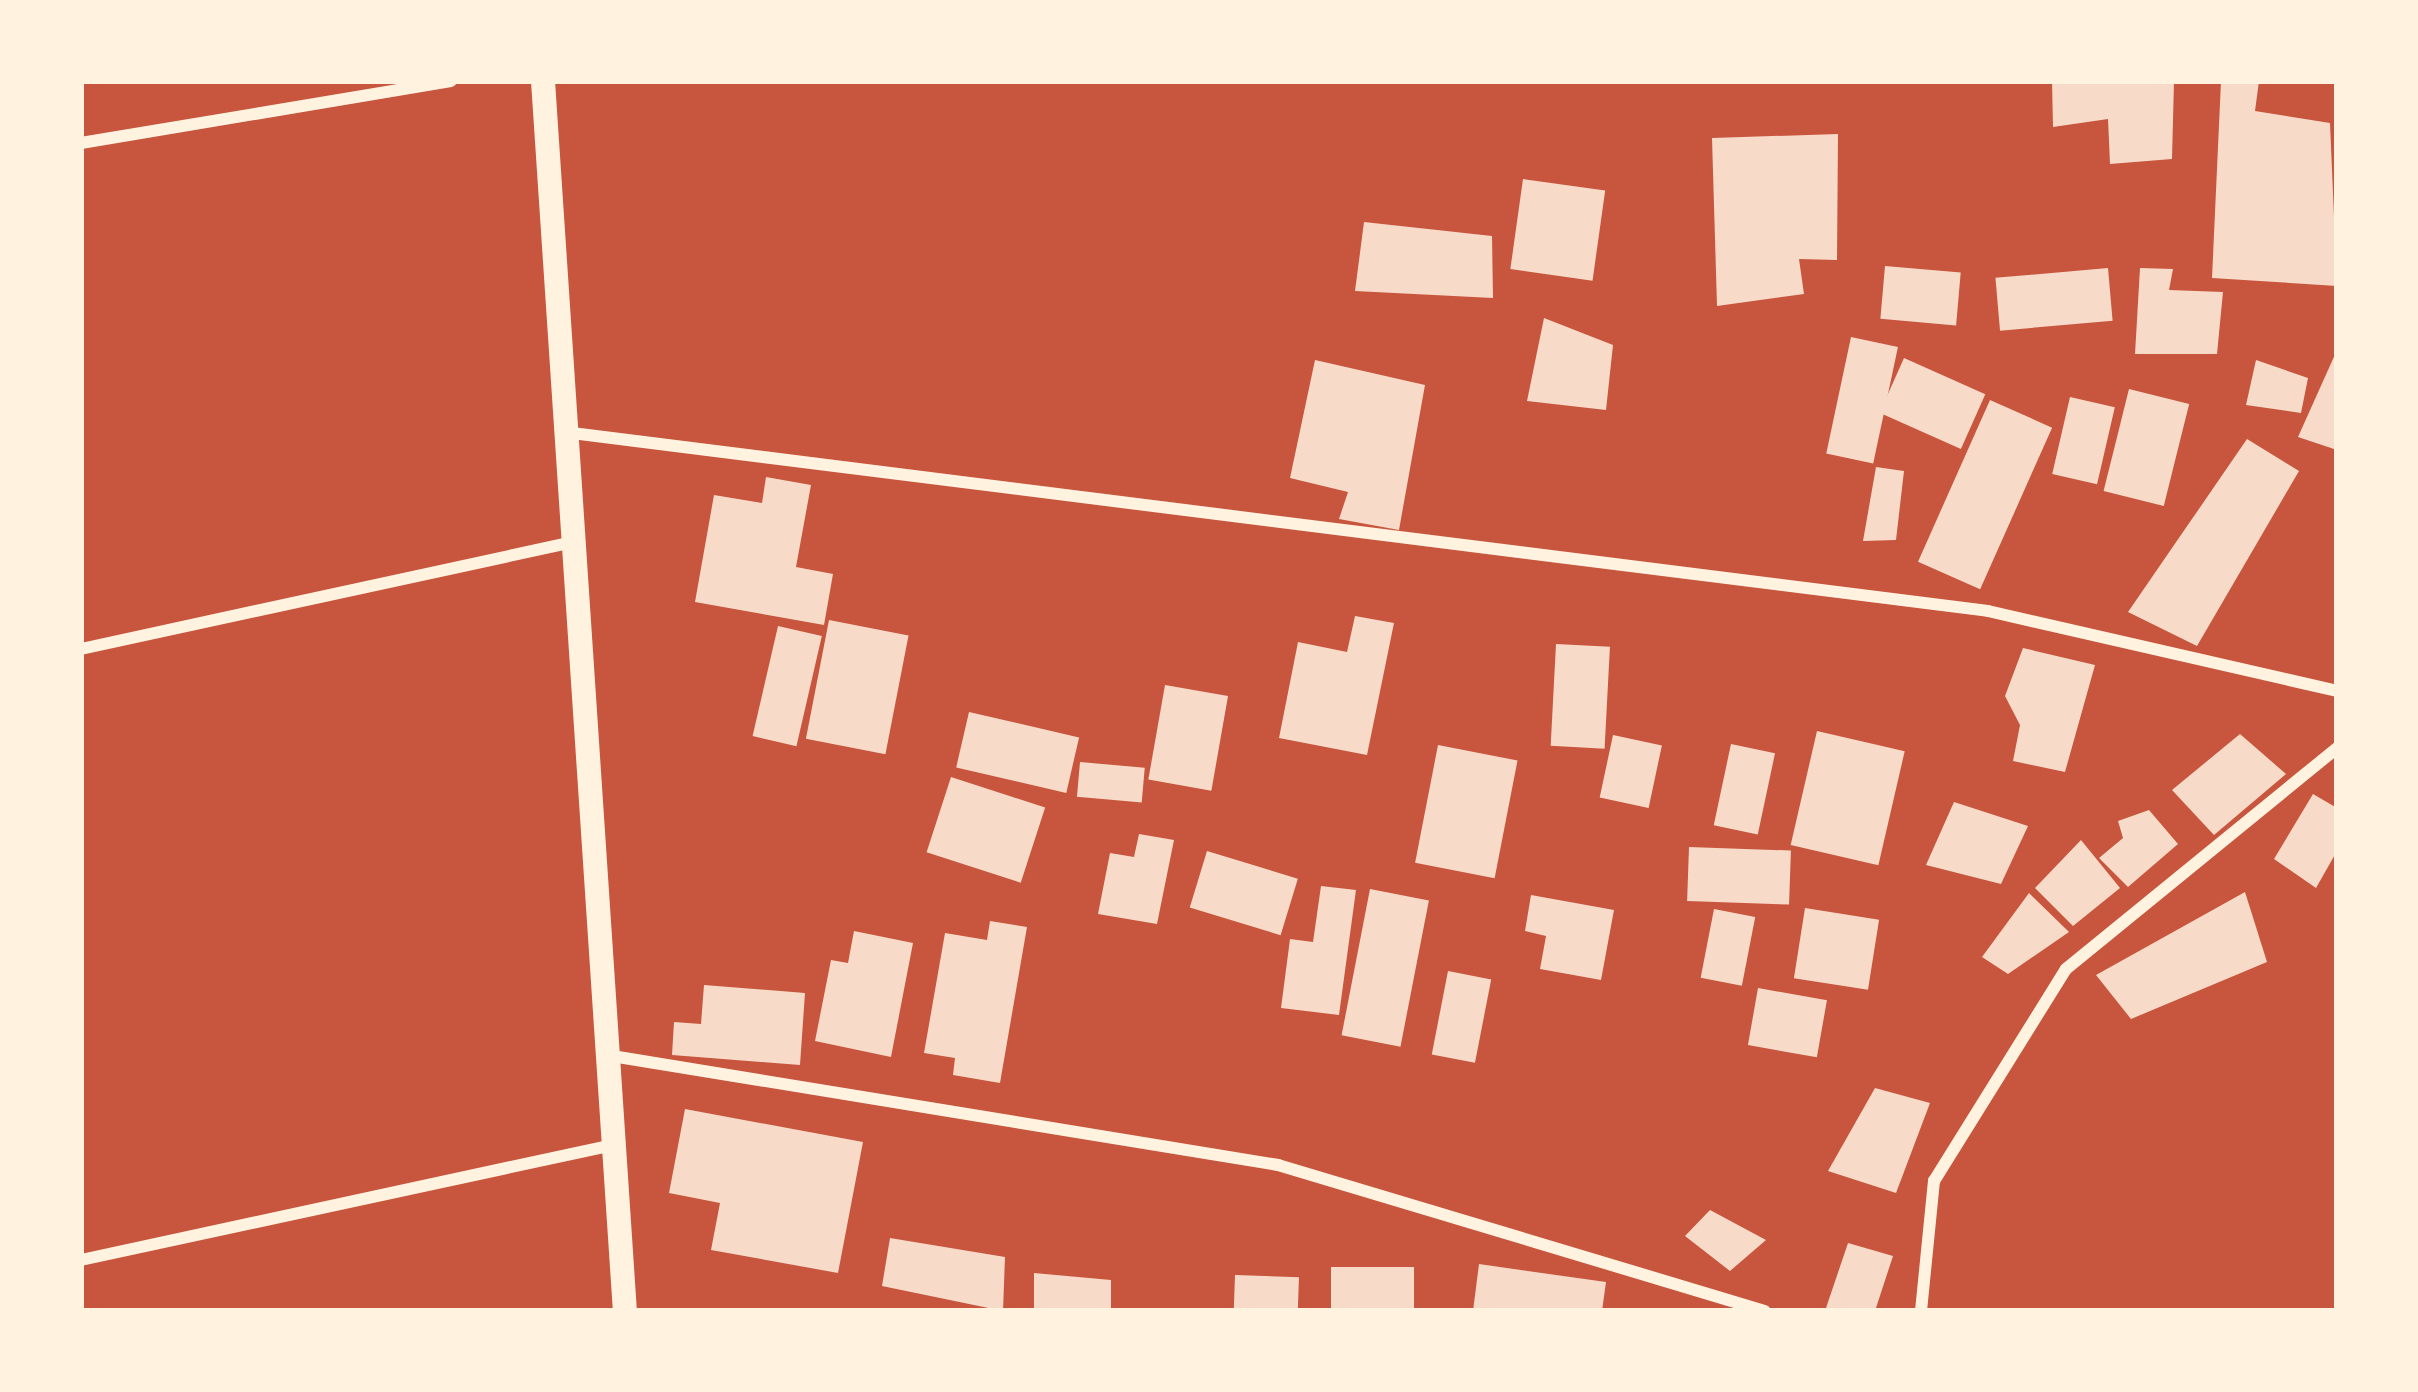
<!DOCTYPE html>
<html>
<head>
<meta charset="utf-8">
<style>
	body { margin:0 }
	#map { position:relative; width:2418px; height:1392px; overflow:hidden; background:#c8553d; font-family:"PT Sans",sans-serif }
	div>[style] { position:absolute }
	.building>* { inset:0; background:#f7dbc8; transform-origin:0 0 }
	.minor>* { height:12px; margin:-6px; padding:0 6px; transform-origin:6px; border-radius:6px; background:#fff3e0 }
	.secondary>* { height:24px; margin:-12px; padding:0 12px; transform-origin:12px; border-radius:12px; background:#fff3e0 }
	span { translate:-50% -50%; white-space:nowrap; text-align:center; line-height:1.15; -webkit-text-stroke:9px #fff3e0; paint-order:stroke }
	.frame { position:absolute; inset:0; border:84px solid #fff3e0; pointer-events:none }
</style>
</head>
<body>
<div id="map">
	<div class="building">
		<div style="clip-path:polygon(2052px 81px,2174px 81px,2172px 159px,2110px 164px,2108px 119px,2053px 127px)"></div>
		<div style="clip-path:polygon(2221px 81px,2259px 81px,2255px 111px,2330px 123px,2337px 286px,2212px 278px)"></div>
		<div style="clip-path:polygon(1838px 134px,1837px 260px,1799px 259px,1804px 294px,1717px 306px,1712px 138px)"></div>
		<div style="left:1523px;top:179px;width:83px;height:91px;rotate:8deg"></div>
		<div style="clip-path:polygon(1364px 222px,1492px 236px,1493px 298px,1355px 291px)"></div>
		<div style="left:1885px;top:266px;width:76px;height:53px;rotate:5deg"></div>
		<div style="left:2108px;top:268px;width:53px;height:113px;rotate:85deg"></div>
		<div style="clip-path:polygon(2140px 268px,2173px 269px,2169px 290px,2223px 292px,2217px 354px,2135px 354px)"></div>
		<div style="clip-path:polygon(1544px 318px,1613px 345px,1606px 410px,1527px 401px)"></div>
		<div style="left:1851px;top:337px;width:48px;height:119px;rotate:12deg"></div>
		<div style="clip-path:polygon(2337px 350px,2337px 450px,2298px 437px)"></div>
		<div style="left:1904px;top:358px;width:89px;height:60px;rotate:24deg"></div>
		<div style="clip-path:polygon(1315px 360px,1425px 385px,1399px 530px,1339px 519px,1348px 492px,1290px 478px)"></div>
		<div style="clip-path:polygon(2256px 360px,2308px 378px,2301px 413px,2246px 405px)"></div>
		<div style="left:2129px;top:389px;width:62px;height:105px;rotate:14deg"></div>
		<div style="left:2070px;top:397px;width:46px;height:79px;rotate:13deg"></div>
		<div style="left:1990px;top:400px;width:68px;height:177px;rotate:24deg"></div>
		<div style="clip-path:polygon(2247px 439px,2299px 471px,2197px 646px,2128px 612px)"></div>
		<div style="clip-path:polygon(1876px 467px,1904px 471px,1896px 540px,1863px 541px)"></div>
		<div style="clip-path:polygon(766px 477px,811px 485px,796px 567px,833px 574px,824px 625px,695px 602px,714px 495px,762px 503px)"></div>
		<div style="clip-path:polygon(1355px 616px,1394px 623px,1367px 755px,1279px 738px,1298px 642px,1347px 652px)"></div>
		<div style="left:829px;top:620px;width:81px;height:121px;rotate:11deg"></div>
		<div style="left:778px;top:626px;width:45px;height:113px;rotate:13deg"></div>
		<div style="left:1556px;top:644px;width:54px;height:102px;rotate:3deg"></div>
		<div style="clip-path:polygon(2023px 648px,2095px 665px,2065px 772px,2013px 761px,2020px 725px,2005px 696px)"></div>
		<div style="left:1165px;top:685px;width:64px;height:96px;rotate:10deg"></div>
		<div style="left:969px;top:712px;width:113px;height:57px;rotate:13deg"></div>
		<div style="left:1817px;top:731px;width:90px;height:117px;rotate:13deg"></div>
		<div style="clip-path:polygon(2240px 734px,2286px 774px,2214px 835px,2172px 790px)"></div>
		<div style="left:1613px;top:735px;width:50px;height:64px;rotate:12deg"></div>
		<div style="left:1731px;top:744px;width:45px;height:83px;rotate:12deg"></div>
		<div style="left:1438px;top:745px;width:81px;height:120px;rotate:11deg"></div>
		<div style="left:1080px;top:762px;width:65px;height:35px;rotate:5deg"></div>
		<div style="left:951px;top:777px;width:99px;height:79px;rotate:18deg"></div>
		<div style="clip-path:polygon(2313px 794px,2337px 808px,2337px 851px,2316px 888px,2274px 859px)"></div>
		<div style="clip-path:polygon(1954px 802px,2028px 826px,2001px 884px,1926px 865px)"></div>
		<div style="clip-path:polygon(2149px 810px,2178px 844px,2128px 887px,2099px 858px,2123px 838px,2118px 821px)"></div>
		<div style="clip-path:polygon(1139px 834px,1174px 840px,1157px 924px,1098px 914px,1110px 853px,1134px 857px)"></div>
		<div style="clip-path:polygon(2081px 840px,2120px 888px,2073px 926px,2035px 888px)"></div>
		<div style="left:1689px;top:847px;width:102px;height:54px;rotate:2deg"></div>
		<div style="left:1207px;top:851px;width:95px;height:59px;rotate:17deg"></div>
		<div style="clip-path:polygon(1321px 886px,1356px 890px,1339px 1015px,1281px 1008px,1290px 939px,1313px 942px)"></div>
		<div style="left:1370px;top:889px;width:60px;height:149px;rotate:11deg"></div>
		<div style="clip-path:polygon(2245px 892px,2267px 962px,2131px 1019px,2096px 975px)"></div>
		<div style="clip-path:polygon(2029px 893px,2069px 932px,2008px 974px,1982px 957px)"></div>
		<div style="clip-path:polygon(1531px 895px,1614px 910px,1601px 980px,1540px 969px,1546px 936px,1525px 931px)"></div>
		<div style="left:1805px;top:908px;width:75px;height:71px;rotate:9deg"></div>
		<div style="left:1714px;top:909px;width:42px;height:70px;rotate:11deg"></div>
		<div style="clip-path:polygon(990px 921px,1027px 927px,1000px 1083px,953px 1075px,955px 1058px,924px 1053px,945px 933px,987px 940px)"></div>
		<div style="clip-path:polygon(854px 931px,913px 943px,891px 1057px,815px 1041px,831px 960px,848px 963px)"></div>
		<div style="left:1448px;top:971px;width:44px;height:85px;rotate:11deg"></div>
		<div style="clip-path:polygon(704px 985px,805px 993px,800px 1065px,672px 1055px,674px 1022px,701px 1024px)"></div>
		<div style="left:1758px;top:988px;width:70px;height:58px;rotate:10deg"></div>
		<div style="clip-path:polygon(1875px 1088px,1930px 1103px,1896px 1193px,1828px 1171px)"></div>
		<div style="clip-path:polygon(685px 1109px,863px 1142px,838px 1273px,711px 1250px,720px 1203px,669px 1193px)"></div>
		<div style="clip-path:polygon(1710px 1210px,1766px 1240px,1730px 1271px,1685px 1236px)"></div>
		<div style="clip-path:polygon(890px 1238px,1005px 1257px,1003px 1311px,882px 1286px)"></div>
		<div style="clip-path:polygon(1848px 1243px,1893px 1256px,1875px 1311px,1825px 1311px)"></div>
		<div style="clip-path:polygon(1479px 1264px,1606px 1282px,1602px 1311px,1473px 1311px)"></div>
		<div style="left:1331px;top:1267px;width:83px;height:44px"></div>
		<div style="clip-path:polygon(1034px 1273px,1111px 1280px,1111px 1311px,1034px 1311px)"></div>
		<div style="left:1235px;top:1275px;width:64px;height:36px;rotate:2deg"></div>
	</div>
	<div class="minor">
		<div style="left:81px;top:143px;width:375px;rotate:-9.5deg"></div>
		<div style="left:572px;top:433px;width:1427px;rotate:7.16deg"></div>
		<div style="left:1988px;top:611px;width:358px;rotate:12.9deg"></div>
		<div style="left:81px;top:649px;width:509px;rotate:-12.26deg"></div>
		<div style="left:612px;top:1056px;width:675px;rotate:9.29deg"></div>
		<div style="left:1278px;top:1165px;width:508px;rotate:16.69deg"></div>
		<div style="left:81px;top:1260px;width:544px;rotate:-12.2deg"></div>
		<div style="left:1921px;top:1311px;width:131px;rotate:-84.3deg"></div>
		<div style="left:1934px;top:1181px;width:250px;rotate:-58.1deg"></div>
		<div style="left:2066px;top:969px;width:350px;rotate:-39.2deg"></div>
	</div>
	<div class="secondary">
		<div style="left:543px;top:81px;width:1233px;rotate:86.19deg"></div>
	</div>
	<div class="frame"></div>
</div>
</body>
</html>
